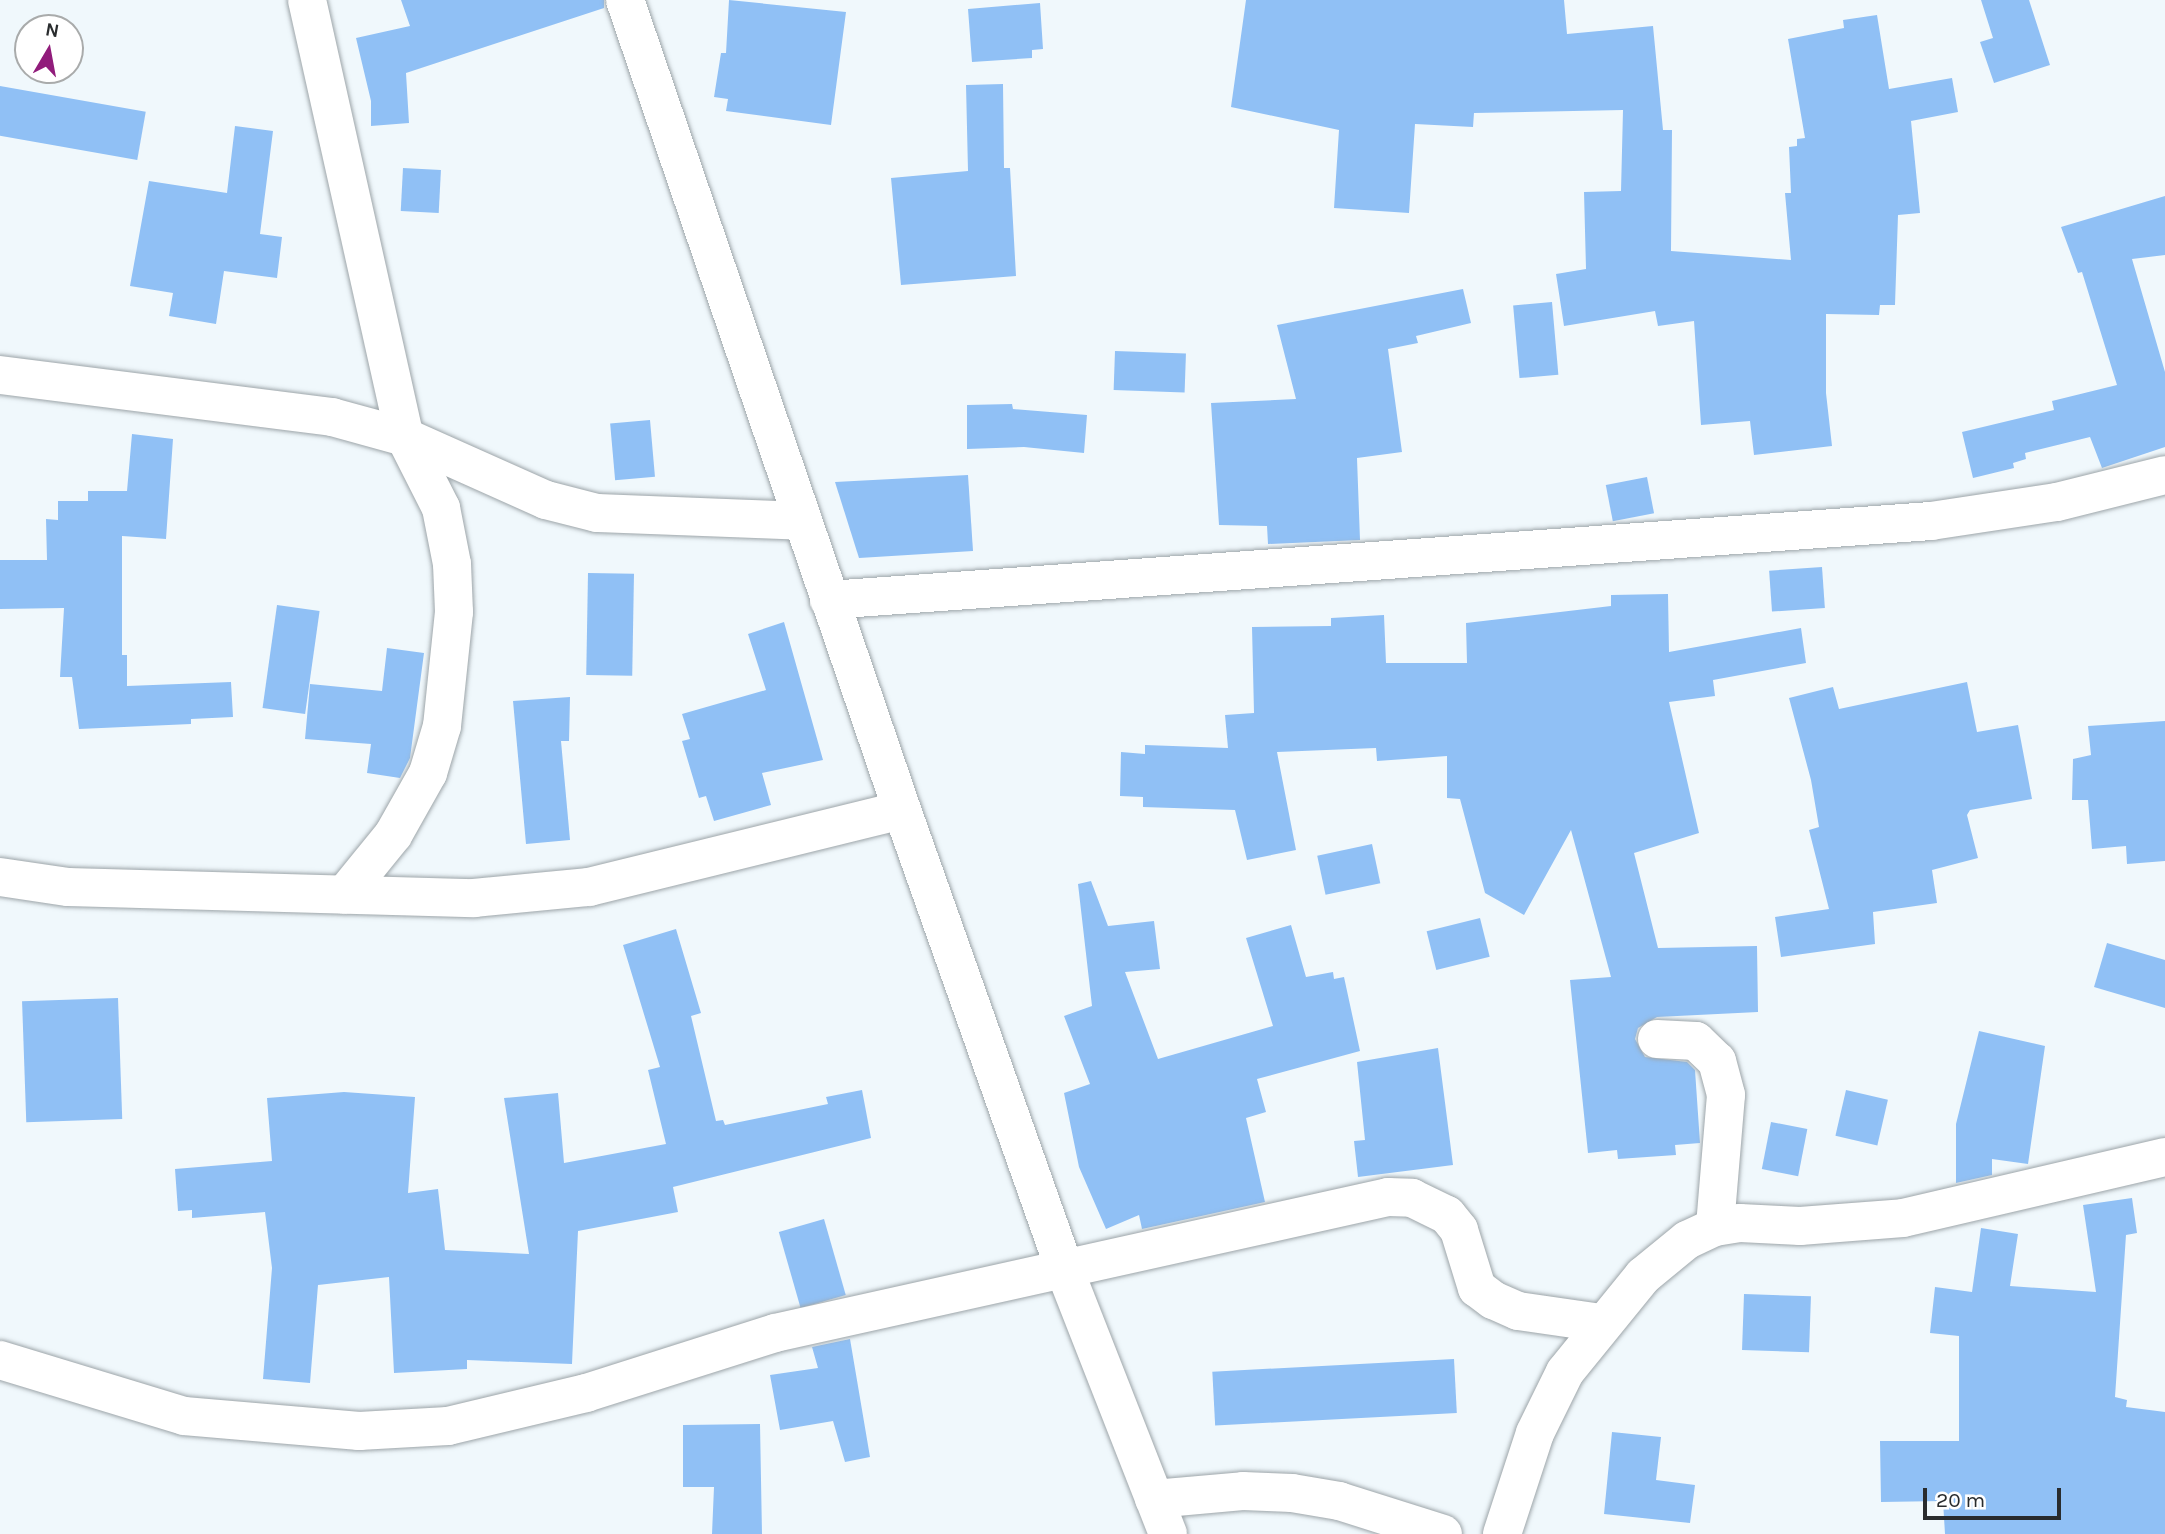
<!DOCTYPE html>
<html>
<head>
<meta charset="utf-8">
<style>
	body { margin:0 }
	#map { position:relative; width:2165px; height:1534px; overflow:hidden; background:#f0f8fc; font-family:Karla,sans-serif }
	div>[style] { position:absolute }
	.building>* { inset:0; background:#90c0f5; transform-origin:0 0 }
	.roads { filter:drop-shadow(0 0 2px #9da5a9) drop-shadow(0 0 2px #9da5a9) }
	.minor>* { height:38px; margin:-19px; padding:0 19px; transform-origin:19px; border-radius:19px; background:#fff }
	span { translate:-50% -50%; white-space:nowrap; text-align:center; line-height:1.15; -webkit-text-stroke:7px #fff; paint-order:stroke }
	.north { position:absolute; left:14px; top:14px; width:70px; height:70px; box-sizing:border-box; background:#fff; border:2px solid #a9abab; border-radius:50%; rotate:10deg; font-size:19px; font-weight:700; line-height:28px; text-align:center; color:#292c2e }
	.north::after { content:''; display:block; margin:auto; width:24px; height:32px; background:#911c7b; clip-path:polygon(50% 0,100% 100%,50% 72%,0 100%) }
	.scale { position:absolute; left:1923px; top:1488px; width:138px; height:32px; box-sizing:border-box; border:4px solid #292c2e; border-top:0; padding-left:9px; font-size:21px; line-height:24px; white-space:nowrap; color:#292c2e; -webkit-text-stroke:5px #fff; paint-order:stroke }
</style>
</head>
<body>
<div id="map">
	<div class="building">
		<div style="clip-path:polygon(401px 0,604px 0,604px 8px,406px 73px,409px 123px,371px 126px,371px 101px,356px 38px,410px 26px)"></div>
		<div style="clip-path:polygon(729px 0,846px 12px,831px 125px,726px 111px,728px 99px,714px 97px,721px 53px,726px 53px)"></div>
		<div style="clip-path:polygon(1246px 0,1564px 0,1567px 34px,1653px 26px,1663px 130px,1672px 130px,1671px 251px,1791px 260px,1785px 193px,1791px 193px,1789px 147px,1797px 146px,1797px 139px,1805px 138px,1788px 39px,1844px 28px,1843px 20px,1877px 15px,1889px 89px,1952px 78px,1958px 112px,1911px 121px,1920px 213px,1898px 215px,1895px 305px,1880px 305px,1879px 315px,1826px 314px,1826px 393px,1832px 446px,1754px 455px,1750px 421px,1701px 425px,1694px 321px,1658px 326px,1655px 311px,1564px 326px,1556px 274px,1586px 269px,1584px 192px,1621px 191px,1623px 110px,1474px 113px,1473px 127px,1415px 124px,1409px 213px,1334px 208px,1339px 130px,1231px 107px)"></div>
		<div style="clip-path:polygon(1981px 0,2029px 0,2050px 65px,1994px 83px,1980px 42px,1993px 38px)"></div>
		<div style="clip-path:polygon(1040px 3px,1043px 49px,1032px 50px,1032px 58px,972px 62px,968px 9px)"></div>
		<div style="clip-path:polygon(1003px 84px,1004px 168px,1010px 168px,1016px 276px,901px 285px,891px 178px,968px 171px,966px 85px)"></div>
		<div style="left:0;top:86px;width:148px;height:49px;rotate:10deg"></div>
		<div style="clip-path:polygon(235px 126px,273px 131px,260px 234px,282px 237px,277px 278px,224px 271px,216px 324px,169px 316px,173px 293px,130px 286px,149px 181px,227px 193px)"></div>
		<div style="left:403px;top:168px;width:38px;height:43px;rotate:3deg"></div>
		<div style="clip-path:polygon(2165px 196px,2165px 255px,2132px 259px,2165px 372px,2165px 447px,2102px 468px,2090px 437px,2025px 453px,2026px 459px,2013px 463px,2014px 468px,1973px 478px,1962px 432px,2054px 410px,2052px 401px,2117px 385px,2082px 272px,2078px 273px,2061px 227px)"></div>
		<div style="clip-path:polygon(1463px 289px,1471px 323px,1416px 336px,1418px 343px,1388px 349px,1402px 452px,1357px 458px,1360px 540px,1268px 544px,1267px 526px,1219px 525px,1211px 403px,1296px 399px,1277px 325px)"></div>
		<div style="left:1552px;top:302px;width:73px;height:39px;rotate:85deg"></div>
		<div style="left:1115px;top:351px;width:71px;height:39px;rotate:2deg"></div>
		<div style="clip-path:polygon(1012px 404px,1013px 409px,1087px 415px,1084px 453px,1024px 447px,967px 449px,967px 405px)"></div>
		<div style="left:650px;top:420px;width:57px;height:40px;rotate:85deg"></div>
		<div style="clip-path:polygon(132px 434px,173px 439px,166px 539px,122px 536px,122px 655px,127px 655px,127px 686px,231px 682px,233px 717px,191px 719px,191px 724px,79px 729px,72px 677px,60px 677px,64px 608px,0 609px,0 560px,47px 560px,46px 519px,58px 520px,58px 501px,88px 501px,88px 491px,127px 491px)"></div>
		<div style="clip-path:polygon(968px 475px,973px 551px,859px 558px,835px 482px)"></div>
		<div style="left:1647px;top:477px;width:37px;height:42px;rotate:79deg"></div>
		<div style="left:1822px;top:567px;width:41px;height:53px;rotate:86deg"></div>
		<div style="left:588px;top:573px;width:46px;height:102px;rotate:1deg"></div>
		<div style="clip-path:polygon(1668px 594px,1669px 652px,1801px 628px,1806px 663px,1713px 680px,1715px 696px,1669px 702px,1699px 833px,1634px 853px,1658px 948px,1757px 946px,1758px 1012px,1657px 1017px,1638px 1028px,1635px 1039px,1645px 1057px,1687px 1062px,1695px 1070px,1700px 1143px,1675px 1145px,1676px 1155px,1618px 1159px,1617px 1150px,1588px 1153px,1570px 980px,1611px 977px,1571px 830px,1524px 915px,1485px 893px,1460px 799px,1447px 798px,1447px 756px,1377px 761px,1376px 748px,1277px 752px,1296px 850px,1247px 860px,1235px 810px,1143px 807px,1143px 797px,1120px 796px,1121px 752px,1145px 754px,1145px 745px,1228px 748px,1225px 715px,1254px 713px,1252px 627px,1331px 626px,1331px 618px,1384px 615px,1386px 663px,1467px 663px,1466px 623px,1611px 606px,1611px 595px)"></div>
		<div style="left:277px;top:605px;width:43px;height:104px;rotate:8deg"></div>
		<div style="clip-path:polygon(784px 622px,823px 760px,762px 773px,771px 805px,714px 821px,706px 796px,699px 798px,682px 741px,690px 739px,682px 714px,766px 690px,748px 634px)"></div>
		<div style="clip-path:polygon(387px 648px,424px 653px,410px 758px,400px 778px,367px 773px,371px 744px,305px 739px,310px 684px,382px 691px)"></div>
		<div style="clip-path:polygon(1967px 682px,1977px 732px,2018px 725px,2032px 799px,1970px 810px,1967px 815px,1978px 858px,1932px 870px,1937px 903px,1873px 912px,1875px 944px,1781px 957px,1775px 917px,1829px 909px,1809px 830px,1819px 827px,1811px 780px,1789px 698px,1833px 687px,1839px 709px)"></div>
		<div style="clip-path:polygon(570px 697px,569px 741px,561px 741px,570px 840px,526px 844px,513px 701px)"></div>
		<div style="clip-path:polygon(2165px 721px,2165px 861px,2127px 864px,2126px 846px,2092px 849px,2088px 800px,2072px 800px,2073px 759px,2091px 755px,2088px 726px)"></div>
		<div style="left:1372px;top:844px;width:40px;height:56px;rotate:78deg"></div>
		<div style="clip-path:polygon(1091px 881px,1108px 926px,1154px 921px,1160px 969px,1125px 972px,1158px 1059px,1273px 1026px,1246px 938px,1291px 925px,1306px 977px,1333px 972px,1334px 979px,1344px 977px,1360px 1051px,1257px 1079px,1266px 1112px,1246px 1118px,1265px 1202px,1142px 1229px,1139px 1215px,1106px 1229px,1079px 1167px,1064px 1093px,1090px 1084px,1064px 1016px,1092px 1006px,1078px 884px)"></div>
		<div style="left:1480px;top:918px;width:40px;height:55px;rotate:76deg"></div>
		<div style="clip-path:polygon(676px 929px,701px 1013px,691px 1016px,716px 1121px,723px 1120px,725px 1125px,828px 1104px,826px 1097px,862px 1090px,871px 1138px,673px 1187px,678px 1212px,578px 1231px,572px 1364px,467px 1360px,467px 1369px,394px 1373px,389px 1277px,318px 1285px,310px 1383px,263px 1379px,272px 1268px,265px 1212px,192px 1218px,192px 1210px,178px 1211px,175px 1169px,272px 1161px,267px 1098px,344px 1092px,415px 1097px,408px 1193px,438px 1189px,445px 1250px,529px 1254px,504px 1098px,558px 1093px,564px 1163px,666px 1144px,648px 1070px,660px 1067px,623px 945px)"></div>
		<div style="clip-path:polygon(2107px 943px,2165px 960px,2165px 1008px,2094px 987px)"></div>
		<div style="left:118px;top:998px;width:121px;height:96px;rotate:88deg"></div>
		<div style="clip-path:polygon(1979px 1031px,2045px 1046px,2028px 1164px,1992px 1159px,1992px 1175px,1956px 1183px,1956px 1124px)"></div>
		<div style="clip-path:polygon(1438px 1048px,1453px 1165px,1358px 1177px,1354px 1141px,1365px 1140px,1357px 1062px)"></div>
		<div style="left:1846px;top:1090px;width:43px;height:47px;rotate:13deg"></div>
		<div style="left:1771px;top:1122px;width:37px;height:48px;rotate:11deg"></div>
		<div style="clip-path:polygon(2132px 1198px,2137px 1233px,2126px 1235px,2115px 1397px,2127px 1400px,2126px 1407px,2165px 1412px,2165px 1534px,1945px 1534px,1943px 1501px,1881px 1502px,1880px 1441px,1959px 1441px,1959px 1336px,1930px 1333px,1935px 1287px,1972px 1292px,1981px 1228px,2018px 1234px,2010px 1286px,2096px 1292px,2083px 1205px)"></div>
		<div style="left:824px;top:1219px;width:79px;height:47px;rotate:74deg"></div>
		<div style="left:1744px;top:1294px;width:67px;height:56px;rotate:2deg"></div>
		<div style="clip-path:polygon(850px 1339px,870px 1457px,845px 1462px,833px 1421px,780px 1430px,770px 1375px,818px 1368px,812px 1347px)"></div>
		<div style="left:1454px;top:1359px;width:54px;height:242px;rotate:87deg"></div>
		<div style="clip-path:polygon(760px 1424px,762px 1534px,712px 1534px,714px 1487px,683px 1487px,683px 1425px)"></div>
		<div style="clip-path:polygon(1612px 1432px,1661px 1437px,1656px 1480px,1695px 1485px,1690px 1523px,1604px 1514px)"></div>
	</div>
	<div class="roads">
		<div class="minor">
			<div style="left:307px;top:0;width:448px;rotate:77.4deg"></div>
			<div style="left:405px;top:437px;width:80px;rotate:63.1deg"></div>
			<div style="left:441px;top:508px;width:57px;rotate:78.9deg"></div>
			<div style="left:452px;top:564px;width:48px;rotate:87.6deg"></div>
			<div style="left:454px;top:612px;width:115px;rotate:96deg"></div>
			<div style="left:442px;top:726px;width:49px;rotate:106.6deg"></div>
			<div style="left:428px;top:773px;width:71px;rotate:119.4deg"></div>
			<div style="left:393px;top:835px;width:77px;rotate:129.2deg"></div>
			<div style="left:625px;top:0;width:856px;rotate:71.12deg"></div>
			<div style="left:902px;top:810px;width:489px;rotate:70.5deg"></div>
			<div style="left:1065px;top:1271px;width:282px;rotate:68.6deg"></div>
			<div style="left:0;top:375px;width:335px;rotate:7.2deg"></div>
			<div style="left:332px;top:417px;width:76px;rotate:15.3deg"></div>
			<div style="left:405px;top:437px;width:154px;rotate:24.1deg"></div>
			<div style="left:546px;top:500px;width:53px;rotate:14.3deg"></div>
			<div style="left:597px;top:513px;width:206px;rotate:2.2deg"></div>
			<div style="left:829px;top:600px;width:1105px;rotate:-4.1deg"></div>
			<div style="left:1931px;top:521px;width:127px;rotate:-8.6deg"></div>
			<div style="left:2057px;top:502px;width:111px;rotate:-14deg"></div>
			<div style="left:0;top:877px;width:69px;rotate:8.4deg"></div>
			<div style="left:68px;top:887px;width:406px;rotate:1.6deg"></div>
			<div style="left:474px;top:898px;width:116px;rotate:-5.5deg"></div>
			<div style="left:589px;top:887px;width:322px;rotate:-13.8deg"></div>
			<div style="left:1657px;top:1039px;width:39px;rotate:3deg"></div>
			<div style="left:1696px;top:1041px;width:29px;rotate:44deg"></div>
			<div style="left:1717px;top:1061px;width:35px;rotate:75deg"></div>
			<div style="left:1726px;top:1095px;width:132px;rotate:94.8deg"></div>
			<div style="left:0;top:1360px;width:192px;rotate:16.9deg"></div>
			<div style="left:184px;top:1416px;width:176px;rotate:4.9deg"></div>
			<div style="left:359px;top:1431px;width:89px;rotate:-3.2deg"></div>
			<div style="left:448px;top:1426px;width:142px;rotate:-13.4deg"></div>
			<div style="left:586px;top:1393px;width:198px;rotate:-17.6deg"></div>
			<div style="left:775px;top:1333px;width:628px;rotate:-12.51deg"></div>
			<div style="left:1388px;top:1197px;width:24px;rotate:2deg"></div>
			<div style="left:1412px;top:1198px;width:39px;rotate:26deg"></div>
			<div style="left:1447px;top:1215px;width:19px;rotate:51deg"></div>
			<div style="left:1459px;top:1230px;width:61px;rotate:72.8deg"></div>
			<div style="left:1477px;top:1288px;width:20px;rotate:37deg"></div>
			<div style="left:1493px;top:1300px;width:27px;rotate:24deg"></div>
			<div style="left:1518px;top:1311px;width:84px;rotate:8.2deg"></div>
			<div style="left:1154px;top:1499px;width:89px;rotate:-5.1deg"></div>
			<div style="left:1243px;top:1491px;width:49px;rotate:2.3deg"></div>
			<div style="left:1292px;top:1493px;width:48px;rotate:9.7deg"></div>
			<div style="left:1339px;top:1501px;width:109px;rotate:17.6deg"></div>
			<div style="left:1502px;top:1534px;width:106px;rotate:-71.9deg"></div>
			<div style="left:1535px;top:1433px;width:68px;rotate:-63.8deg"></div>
			<div style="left:1565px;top:1372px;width:124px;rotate:-50.9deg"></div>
			<div style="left:1643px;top:1276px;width:57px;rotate:-39.3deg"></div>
			<div style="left:1687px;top:1240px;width:31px;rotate:-25deg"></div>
			<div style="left:1715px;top:1227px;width:25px;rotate:-9deg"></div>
			<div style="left:1740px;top:1223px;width:60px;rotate:2.9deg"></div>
			<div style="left:1800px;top:1226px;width:103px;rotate:-4.4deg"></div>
			<div style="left:1903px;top:1218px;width:269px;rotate:-13.1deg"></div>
		</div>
	</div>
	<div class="north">N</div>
	<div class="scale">20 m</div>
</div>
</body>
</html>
